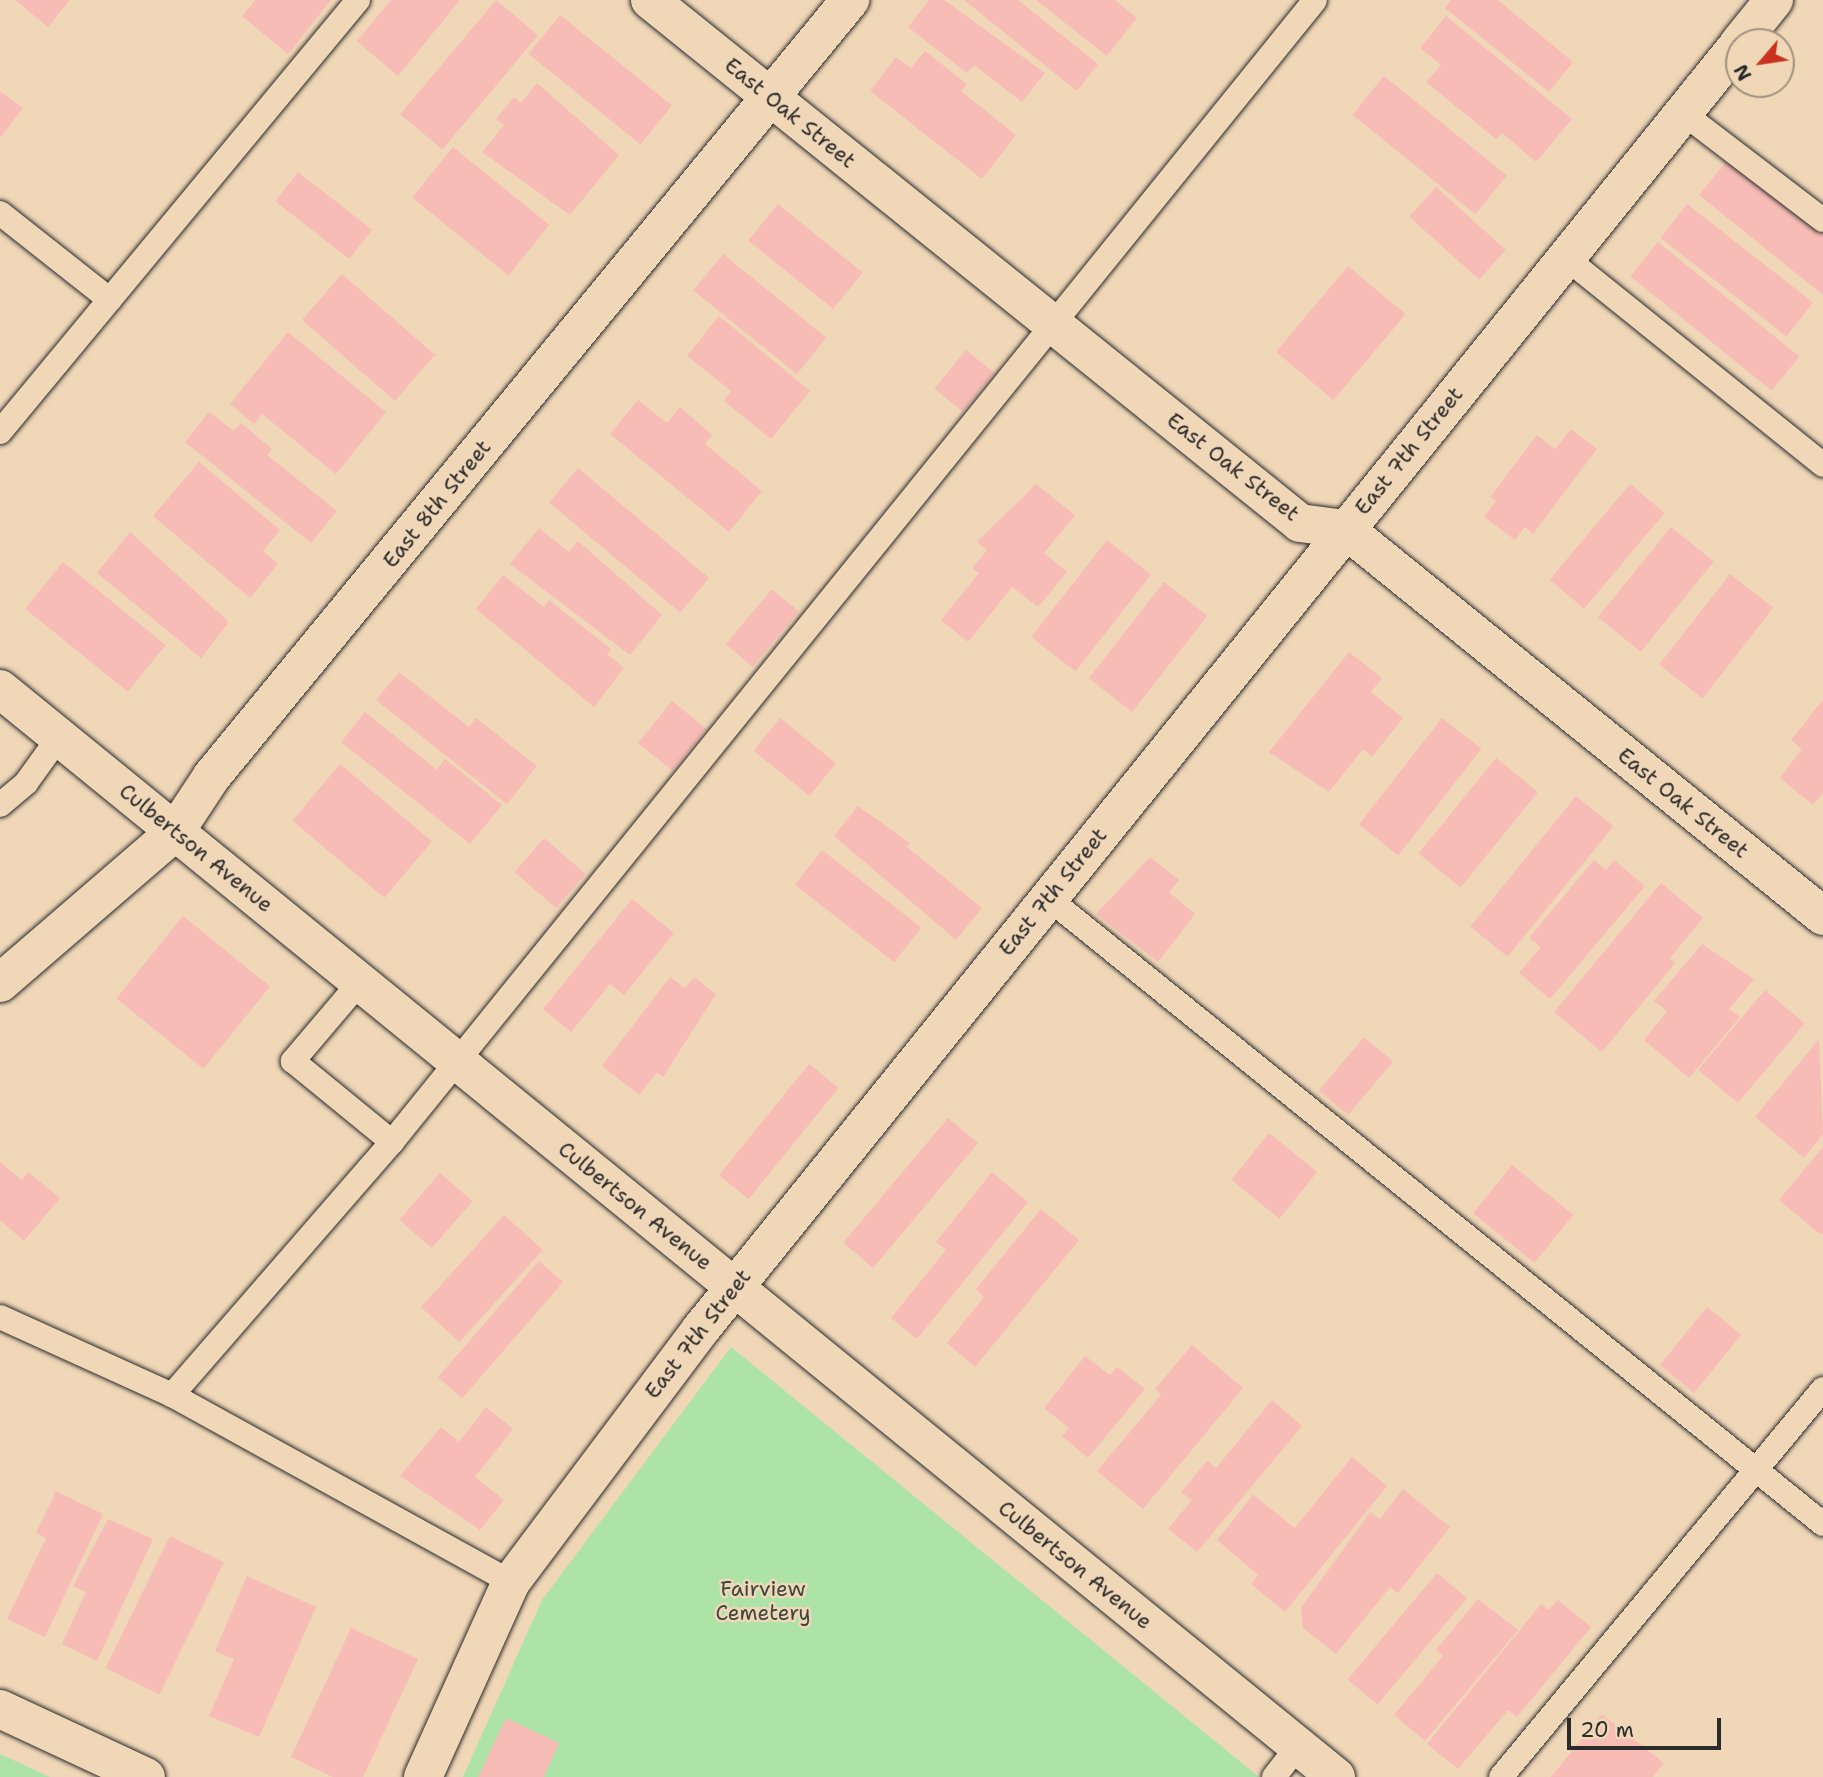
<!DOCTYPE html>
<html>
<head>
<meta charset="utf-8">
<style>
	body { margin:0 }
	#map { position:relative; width:1823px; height:1777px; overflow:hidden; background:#f0d7b8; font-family:"Shantell Sans",sans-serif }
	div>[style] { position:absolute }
	.green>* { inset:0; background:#ade3a6 }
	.building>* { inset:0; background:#f7bcb6; transform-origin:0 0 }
	.roads { filter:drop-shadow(0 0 2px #2b2b2b) drop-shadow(0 0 2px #2b2b2b) }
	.service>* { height:24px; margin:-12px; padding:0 12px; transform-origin:12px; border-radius:12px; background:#f0d7b8 }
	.minor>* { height:38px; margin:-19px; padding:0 19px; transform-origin:19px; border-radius:19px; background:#f0d7b8 }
	.tertiary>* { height:38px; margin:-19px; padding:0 19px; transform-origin:19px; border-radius:19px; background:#f0d7b8 }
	span { translate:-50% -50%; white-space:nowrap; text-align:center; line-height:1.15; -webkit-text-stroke:5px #f0d7b8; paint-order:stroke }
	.street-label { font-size:21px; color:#2b2b2b }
	.park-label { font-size:21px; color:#3e473d }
	.north { position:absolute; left:1725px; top:28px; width:70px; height:70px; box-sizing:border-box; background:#f0d7b8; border:2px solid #a19280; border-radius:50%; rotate:241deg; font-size:19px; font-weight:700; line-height:28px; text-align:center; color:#2b2b2b }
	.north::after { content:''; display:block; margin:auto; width:24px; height:32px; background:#c8321e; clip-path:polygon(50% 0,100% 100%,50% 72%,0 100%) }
	.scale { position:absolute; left:1567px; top:1718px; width:154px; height:32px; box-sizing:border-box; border:4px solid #2b2b2b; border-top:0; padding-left:9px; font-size:21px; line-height:24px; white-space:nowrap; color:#2b2b2b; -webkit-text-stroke:5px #f0d7b8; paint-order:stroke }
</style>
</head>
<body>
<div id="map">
	<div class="green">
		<div style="clip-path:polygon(731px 1347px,1259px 1777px,463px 1777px,542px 1600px)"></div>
		<div style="clip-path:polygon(0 1754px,50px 1777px,0 1777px)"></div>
	</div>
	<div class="building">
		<div style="clip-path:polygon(15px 0,70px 0,48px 27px)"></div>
		<div style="clip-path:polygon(255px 0,331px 0,288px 54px,242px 16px)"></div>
		<div style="clip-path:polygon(391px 0,460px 0,398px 76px,357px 41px)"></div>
		<div style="left:496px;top:0;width:55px;height:149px;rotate:40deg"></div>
		<div style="clip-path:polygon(929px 0,944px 0,1045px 73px,1022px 102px,974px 65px,967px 73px,908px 27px)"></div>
		<div style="clip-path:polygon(964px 0,1018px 0,1098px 64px,1077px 91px)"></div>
		<div style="clip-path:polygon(1036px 0,1115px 0,1137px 18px,1107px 56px)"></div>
		<div style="clip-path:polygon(1451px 0,1498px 0,1573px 62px,1549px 92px,1445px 8px)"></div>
		<div style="left:560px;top:15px;width:144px;height:50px;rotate:39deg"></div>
		<div style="clip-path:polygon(1446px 16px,1572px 119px,1536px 162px,1502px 133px,1496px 139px,1426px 82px,1441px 65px,1420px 48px)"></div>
		<div style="clip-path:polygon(925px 51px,967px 84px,961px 91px,1016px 135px,982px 179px,870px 91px,896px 57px,911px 68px)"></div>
		<div style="left:1384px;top:76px;width:158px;height:50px;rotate:39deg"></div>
		<div style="clip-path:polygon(537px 83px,619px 155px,570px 215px,482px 152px,504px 125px,496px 119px,514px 97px,521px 103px)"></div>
		<div style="clip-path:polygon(0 91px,23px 108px,0 138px)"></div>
		<div style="left:453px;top:147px;width:124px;height:65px;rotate:39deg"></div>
		<div style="clip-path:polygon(1733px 153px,1823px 225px,1823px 295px,1699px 195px)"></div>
		<div style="left:298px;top:172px;width:94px;height:37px;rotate:38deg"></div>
		<div style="left:1436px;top:187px;width:94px;height:40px;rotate:42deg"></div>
		<div style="left:778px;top:204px;width:109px;height:47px;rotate:39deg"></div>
		<div style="left:1687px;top:204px;width:160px;height:43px;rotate:38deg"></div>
		<div style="left:1658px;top:242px;width:182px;height:44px;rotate:39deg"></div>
		<div style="left:723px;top:254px;width:133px;height:47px;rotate:39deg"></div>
		<div style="left:1348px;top:266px;width:75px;height:112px;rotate:40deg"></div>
		<div style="left:342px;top:274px;width:123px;height:61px;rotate:41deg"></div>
		<div style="clip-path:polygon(719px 316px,810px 391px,771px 439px,724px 401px,731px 391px,687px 356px)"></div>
		<div style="clip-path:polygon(288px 332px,386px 412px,336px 474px,262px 414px,254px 424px,230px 404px)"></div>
		<div style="left:966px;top:350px;width:36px;height:50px;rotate:39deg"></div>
		<div style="clip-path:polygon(638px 400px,667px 423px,680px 407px,712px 435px,705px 444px,762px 491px,729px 532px,610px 434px)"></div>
		<div style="clip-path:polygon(209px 412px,234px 431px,241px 423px,272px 449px,267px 455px,337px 511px,311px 543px,185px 442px)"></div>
		<div style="clip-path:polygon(1571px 429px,1597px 449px,1533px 534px,1525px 527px,1515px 540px,1484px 517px,1496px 501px,1490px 497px,1537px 435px,1555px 449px)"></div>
		<div style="clip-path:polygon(199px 462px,280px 530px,263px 551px,278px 564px,250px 598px,153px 516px)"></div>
		<div style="left:578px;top:468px;width:171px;height:45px;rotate:40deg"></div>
		<div style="clip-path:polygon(1036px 484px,1075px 515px,1044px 553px,1067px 572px,1038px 607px,1012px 587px,968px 642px,941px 620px,979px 573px,972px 568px,987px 550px,977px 542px)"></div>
		<div style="left:1630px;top:484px;width:45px;height:125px;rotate:40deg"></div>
		<div style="left:1671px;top:527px;width:55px;height:116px;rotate:39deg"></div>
		<div style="clip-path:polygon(539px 528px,569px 552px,578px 541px,662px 615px,630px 655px,510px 564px)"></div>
		<div style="clip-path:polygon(130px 532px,229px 622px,201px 658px,97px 573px)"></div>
		<div style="left:1107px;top:540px;width:56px;height:123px;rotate:38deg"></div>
		<div style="left:63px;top:562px;width:132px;height:60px;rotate:39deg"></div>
		<div style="left:1730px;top:574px;width:55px;height:115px;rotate:38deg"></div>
		<div style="clip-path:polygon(503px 575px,544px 607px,549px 600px,611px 649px,607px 654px,624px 668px,594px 707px,476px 609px)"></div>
		<div style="left:1164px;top:582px;width:55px;height:122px;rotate:38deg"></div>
		<div style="left:772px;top:589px;width:35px;height:72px;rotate:40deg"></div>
		<div style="clip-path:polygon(1349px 652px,1382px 678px,1371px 692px,1403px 718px,1372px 757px,1363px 749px,1329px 792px,1269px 752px)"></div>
		<div style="clip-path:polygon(399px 672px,469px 727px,476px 718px,537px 766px,507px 804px,376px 700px)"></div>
		<div style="clip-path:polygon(1823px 700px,1823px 793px,1813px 805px,1780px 778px,1802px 749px,1791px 740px)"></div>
		<div style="left:672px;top:701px;width:44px;height:54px;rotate:39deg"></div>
		<div style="clip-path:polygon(365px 712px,437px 770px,445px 759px,502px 805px,470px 844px,341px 742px)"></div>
		<div style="left:780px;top:718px;width:72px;height:42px;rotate:39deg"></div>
		<div style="left:1442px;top:718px;width:50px;height:135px;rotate:38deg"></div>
		<div style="left:1496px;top:758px;width:54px;height:123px;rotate:39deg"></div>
		<div style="left:340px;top:764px;width:120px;height:74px;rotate:40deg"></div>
		<div style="left:1576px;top:796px;width:48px;height:168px;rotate:39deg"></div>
		<div style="clip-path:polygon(858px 806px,910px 843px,907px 847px,982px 908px,956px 940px,834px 836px)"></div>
		<div style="left:544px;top:838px;width:55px;height:45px;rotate:41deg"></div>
		<div style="left:822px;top:850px;width:126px;height:44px;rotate:38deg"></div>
		<div style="clip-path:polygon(1150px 857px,1179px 880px,1169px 892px,1195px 914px,1158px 962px,1096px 914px)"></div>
		<div style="clip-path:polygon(1594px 860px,1606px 870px,1614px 860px,1645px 886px,1550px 999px,1519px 973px,1541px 947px,1529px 938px)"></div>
		<div style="clip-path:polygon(1661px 883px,1703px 918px,1670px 958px,1675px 963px,1602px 1052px,1554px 1012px)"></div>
		<div style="clip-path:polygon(632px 899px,674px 933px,624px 995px,610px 984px,571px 1032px,543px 1009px)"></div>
		<div style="left:183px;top:916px;width:112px;height:106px;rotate:39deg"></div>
		<div style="clip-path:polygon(1702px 944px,1754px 979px,1729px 1009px,1740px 1017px,1689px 1078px,1644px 1040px,1667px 1011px,1654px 1001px)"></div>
		<div style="clip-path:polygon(670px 977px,685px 988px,694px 977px,716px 994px,663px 1077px,657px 1072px,639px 1095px,602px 1066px)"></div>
		<div style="left:1765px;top:990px;width:52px;height:104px;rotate:40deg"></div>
		<div style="left:1364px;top:1037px;width:38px;height:70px;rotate:40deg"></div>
		<div style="clip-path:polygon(1819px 1039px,1823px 1134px,1804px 1158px,1755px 1117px)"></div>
		<div style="left:809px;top:1064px;width:38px;height:143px;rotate:39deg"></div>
		<div style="left:948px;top:1118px;width:39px;height:163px;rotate:40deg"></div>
		<div style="left:1269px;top:1133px;width:62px;height:60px;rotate:39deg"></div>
		<div style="clip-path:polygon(1823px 1147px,1823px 1233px,1821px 1235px,1779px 1200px)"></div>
		<div style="clip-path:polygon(0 1162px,22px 1180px,28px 1172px,60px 1198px,24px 1241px,0 1220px)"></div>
		<div style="left:1512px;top:1165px;width:79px;height:62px;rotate:39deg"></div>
		<div style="clip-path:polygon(992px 1172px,1028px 1202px,917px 1339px,891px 1318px,946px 1250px,936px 1242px)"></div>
		<div style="left:440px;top:1173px;width:43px;height:62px;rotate:41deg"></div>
		<div style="clip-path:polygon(1041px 1209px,1079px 1240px,975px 1367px,947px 1343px,984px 1297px,976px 1289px)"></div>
		<div style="left:504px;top:1215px;width:52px;height:124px;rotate:42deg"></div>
		<div style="left:539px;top:1261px;width:32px;height:154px;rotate:41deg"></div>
		<div style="left:1707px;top:1307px;width:44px;height:75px;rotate:39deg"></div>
		<div style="clip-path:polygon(1192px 1345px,1243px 1388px,1143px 1509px,1097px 1471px,1161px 1395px,1155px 1389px)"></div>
		<div style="clip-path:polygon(1085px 1356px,1110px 1375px,1117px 1367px,1145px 1389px,1088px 1458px,1062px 1436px,1069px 1428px,1044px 1408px)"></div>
		<div style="clip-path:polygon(1272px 1400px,1302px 1426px,1197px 1552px,1168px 1529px,1192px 1500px,1181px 1492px,1207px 1461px,1216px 1468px)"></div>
		<div style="clip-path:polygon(486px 1407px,513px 1429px,475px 1477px,504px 1500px,480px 1530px,400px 1476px,441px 1427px,459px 1442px)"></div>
		<div style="clip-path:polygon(1352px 1457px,1387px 1486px,1285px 1612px,1251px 1584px,1258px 1575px,1217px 1540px,1253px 1495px,1295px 1528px)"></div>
		<div style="clip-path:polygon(1403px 1489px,1450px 1527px,1398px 1593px,1390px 1587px,1336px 1654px,1303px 1628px,1301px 1608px,1370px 1512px,1380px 1519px)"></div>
		<div style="clip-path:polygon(56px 1491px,103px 1514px,45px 1637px,7px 1619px,46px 1538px,36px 1533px)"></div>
		<div style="clip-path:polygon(108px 1519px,153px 1539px,97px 1661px,62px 1644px,86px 1592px,73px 1586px)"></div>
		<div style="left:170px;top:1536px;width:60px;height:147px;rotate:26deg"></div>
		<div style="left:1437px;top:1573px;width:39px;height:139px;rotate:40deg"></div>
		<div style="clip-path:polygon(247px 1576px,316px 1607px,259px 1737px,209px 1716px,234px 1659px,215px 1651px)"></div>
		<div style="clip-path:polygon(1478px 1599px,1518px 1630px,1425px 1741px,1394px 1715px,1443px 1656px,1436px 1650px)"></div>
		<div style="clip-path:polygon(1558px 1600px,1591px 1627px,1517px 1717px,1508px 1710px,1458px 1769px,1427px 1744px,1541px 1604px,1549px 1610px)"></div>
		<div style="clip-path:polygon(351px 1628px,418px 1659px,363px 1777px,333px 1777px,291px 1757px)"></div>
		<div style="clip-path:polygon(1602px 1714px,1664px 1763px,1653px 1777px,1551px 1777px)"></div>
		<div style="clip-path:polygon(506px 1718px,559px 1743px,544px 1777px,478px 1777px)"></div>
	</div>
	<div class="roads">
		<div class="service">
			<div style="left:1683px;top:113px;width:176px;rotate:37.4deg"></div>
			<div style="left:0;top:213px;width:140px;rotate:38.3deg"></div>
			<div style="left:1566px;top:258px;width:330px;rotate:38.8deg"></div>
			<div style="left:0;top:432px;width:561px;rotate:-50.35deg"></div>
			<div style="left:0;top:805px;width:34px;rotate:-40deg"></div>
			<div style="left:26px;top:783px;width:57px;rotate:-54.3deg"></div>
			<div style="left:1048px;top:898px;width:996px;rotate:38.93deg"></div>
			<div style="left:360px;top:982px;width:104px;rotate:130.3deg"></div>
			<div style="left:293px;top:1061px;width:128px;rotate:39.3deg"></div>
			<div style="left:392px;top:1142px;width:1468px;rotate:-51.05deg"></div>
			<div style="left:0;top:1317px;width:189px;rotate:24.4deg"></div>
			<div style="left:172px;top:1395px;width:387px;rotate:28.9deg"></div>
			<div style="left:172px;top:1395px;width:335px;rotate:-49deg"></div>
			<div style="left:1274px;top:1777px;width:39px;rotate:-52deg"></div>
			<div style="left:1501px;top:1777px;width:504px;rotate:-50.31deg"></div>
		</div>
		<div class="minor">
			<div style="left:650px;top:0;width:834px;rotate:38.82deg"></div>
			<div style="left:1300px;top:523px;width:45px;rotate:7.6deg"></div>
			<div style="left:1345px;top:529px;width:615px;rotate:38.99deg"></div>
			<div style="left:1740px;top:42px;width:54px;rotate:-51deg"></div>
			<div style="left:0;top:689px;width:1723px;rotate:39.16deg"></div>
			<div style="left:0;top:1709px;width:161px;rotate:25deg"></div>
			<div style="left:423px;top:1777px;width:214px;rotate:-65.7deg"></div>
			<div style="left:511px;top:1582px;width:316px;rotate:-53.1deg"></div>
			<div style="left:701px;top:1329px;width:1652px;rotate:-51.07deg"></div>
		</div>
		<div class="tertiary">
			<div style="left:0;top:983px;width:231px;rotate:-40.8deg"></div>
			<div style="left:175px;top:832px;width:67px;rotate:-56.5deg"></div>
			<div style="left:212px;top:776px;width:1005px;rotate:-50.57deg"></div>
		</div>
	</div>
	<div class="street-label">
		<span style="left:790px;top:113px;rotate:39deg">East Oak Street</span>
		<span style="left:1409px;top:451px;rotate:-51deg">East 7th Street</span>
		<span style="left:1233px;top:467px;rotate:38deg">East Oak Street</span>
		<span style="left:437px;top:504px;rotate:-51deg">East 8th Street</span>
		<span style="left:1683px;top:803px;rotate:39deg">East Oak Street</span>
		<span style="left:196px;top:848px;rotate:39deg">Culbertson Avenue</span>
		<span style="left:1053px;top:892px;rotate:-51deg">East 7th Street</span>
		<span style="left:635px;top:1206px;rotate:39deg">Culbertson Avenue</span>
		<span style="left:698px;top:1334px;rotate:-52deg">East 7th Street</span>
		<span style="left:1075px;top:1565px;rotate:39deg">Culbertson Avenue</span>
	</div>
	<div class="park-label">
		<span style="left:763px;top:1601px">Fairview<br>Cemetery</span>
	</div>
	<div class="north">N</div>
	<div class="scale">20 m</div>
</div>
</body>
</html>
